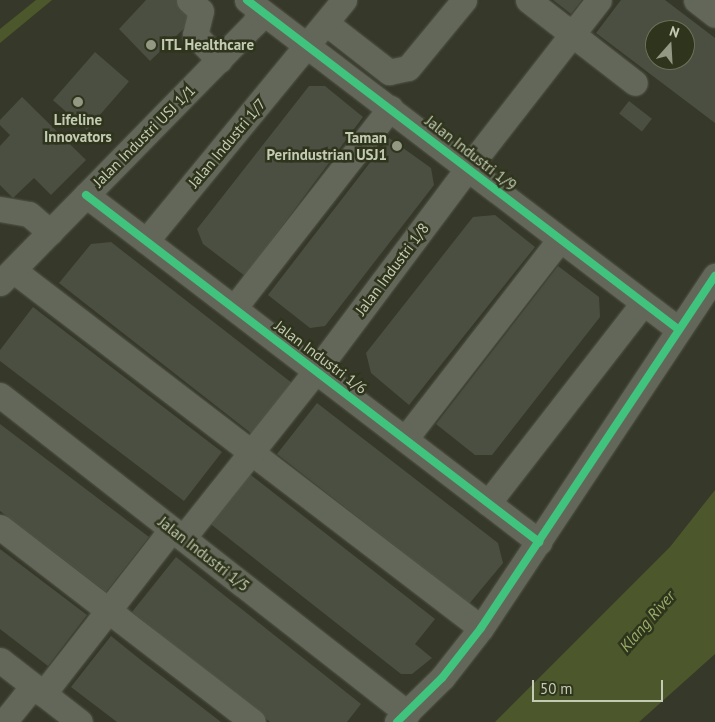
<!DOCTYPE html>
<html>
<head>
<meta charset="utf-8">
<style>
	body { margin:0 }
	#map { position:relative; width:715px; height:722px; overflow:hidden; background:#363929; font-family:"PT Sans",sans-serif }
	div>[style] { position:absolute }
	.water>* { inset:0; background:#4c582b }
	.building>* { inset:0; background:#4b4f41; transform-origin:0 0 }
	.roads { filter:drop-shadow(0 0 1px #515448) drop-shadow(0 0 1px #515448) }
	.minor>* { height:25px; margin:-12.5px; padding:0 12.5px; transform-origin:12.5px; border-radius:12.5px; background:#63675a }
	.cycleway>* { height:8px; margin:-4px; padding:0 4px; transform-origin:4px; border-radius:4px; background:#40c37c }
	.dots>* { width:14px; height:14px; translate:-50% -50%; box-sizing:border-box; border:2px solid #2e351c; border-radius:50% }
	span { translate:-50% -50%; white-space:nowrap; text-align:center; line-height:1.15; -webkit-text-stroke:5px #2e351c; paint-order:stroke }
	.poi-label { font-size:15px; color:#c4cbb3; font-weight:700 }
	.left { translate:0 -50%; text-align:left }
	.right { translate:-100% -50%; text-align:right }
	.street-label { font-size:15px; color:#c4cbb3 }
	.water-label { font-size:16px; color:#9bac69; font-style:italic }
	.north { position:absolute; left:645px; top:20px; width:50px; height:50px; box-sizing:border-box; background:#2e351c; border:1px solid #6a7158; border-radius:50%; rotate:19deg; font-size:14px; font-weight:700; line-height:20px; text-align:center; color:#c4cbb3 }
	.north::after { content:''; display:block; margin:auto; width:18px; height:22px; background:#929883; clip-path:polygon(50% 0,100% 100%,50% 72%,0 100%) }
	.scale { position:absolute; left:532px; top:680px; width:131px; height:22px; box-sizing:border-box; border:2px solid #c4cbb3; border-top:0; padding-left:6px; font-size:15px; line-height:18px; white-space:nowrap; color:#c4cbb3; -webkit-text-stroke:4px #2e351c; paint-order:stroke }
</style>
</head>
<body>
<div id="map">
	<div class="water">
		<div style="clip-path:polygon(36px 0,52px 0,0 43px,0 29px)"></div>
		<div style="clip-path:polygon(715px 490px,715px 654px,639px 722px,495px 722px,670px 547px)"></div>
	</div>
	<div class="building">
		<div style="clip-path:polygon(146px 0,179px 0,196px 17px,150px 61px,119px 29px)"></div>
		<div style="clip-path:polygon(553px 0,582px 0,571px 14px)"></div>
		<div style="clip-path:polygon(evenodd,621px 0,665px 0,715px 38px,715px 123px,596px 33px,621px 0,655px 30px,685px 30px,685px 60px,655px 60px,655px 30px)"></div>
		<div style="left:95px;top:52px;width:45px;height:64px;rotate:41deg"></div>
		<div style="clip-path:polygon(309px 86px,325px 86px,363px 117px,245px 276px,203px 244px,197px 229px)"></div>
		<div style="clip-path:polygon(22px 97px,86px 160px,51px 195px,34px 178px,13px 198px,0 185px,0 146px,10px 135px,0 125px,0 120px)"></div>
		<div style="left:629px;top:101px;width:29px;height:16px;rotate:38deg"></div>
		<div style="clip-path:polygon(389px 138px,431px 168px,434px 185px,325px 326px,310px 328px,268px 295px)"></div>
		<div style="clip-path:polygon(495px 215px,535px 247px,409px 405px,371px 373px,366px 353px,473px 217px)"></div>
		<div style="clip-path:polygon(111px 242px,292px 383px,252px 434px,59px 283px,91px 244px)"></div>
		<div style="clip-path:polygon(558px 266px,599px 297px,600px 317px,492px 455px,475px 455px,436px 424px)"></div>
		<div style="clip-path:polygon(33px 307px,222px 452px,184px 501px,0 361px,0 350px)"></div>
		<div style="clip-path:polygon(317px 403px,498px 543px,503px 563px,469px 604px,277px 454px)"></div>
		<div style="clip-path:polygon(0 424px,149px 537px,106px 592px,0 511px)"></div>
		<div style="clip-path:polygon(247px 472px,435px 619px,415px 644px,432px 658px,412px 674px,401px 674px,208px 522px)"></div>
		<div style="clip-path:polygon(0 549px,87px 615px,48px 666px,0 629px)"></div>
		<div style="clip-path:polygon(176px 557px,361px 704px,347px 722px,270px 722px,132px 612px)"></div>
		<div style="clip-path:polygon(111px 636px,142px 661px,221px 722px,117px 722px,71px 687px)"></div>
	</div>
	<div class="roads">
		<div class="minor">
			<div style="left:189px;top:0;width:16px;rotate:43deg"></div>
			<div style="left:201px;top:11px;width:25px;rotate:104deg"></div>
			<div style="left:195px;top:35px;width:35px;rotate:46deg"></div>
			<div style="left:247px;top:0;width:542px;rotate:37.36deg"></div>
			<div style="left:528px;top:0;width:135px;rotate:37.8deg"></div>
			<div style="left:696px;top:0;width:24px;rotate:38deg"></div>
			<div style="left:326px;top:23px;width:80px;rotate:37.9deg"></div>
			<div style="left:389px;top:72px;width:19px;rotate:-12deg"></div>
			<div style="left:408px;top:68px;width:88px;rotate:-50.5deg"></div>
			<div style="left:86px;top:195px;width:571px;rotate:37.45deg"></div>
			<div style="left:0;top:209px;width:29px;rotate:10deg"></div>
			<div style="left:29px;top:214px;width:28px;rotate:41deg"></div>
			<div style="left:146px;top:241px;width:312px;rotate:-50.6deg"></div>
			<div style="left:13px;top:270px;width:589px;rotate:37.41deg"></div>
			<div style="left:0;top:283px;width:364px;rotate:-45.6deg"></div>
			<div style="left:255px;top:23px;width:9px;rotate:-72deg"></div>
			<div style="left:258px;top:14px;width:9px;rotate:-111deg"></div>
			<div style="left:234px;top:308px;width:254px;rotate:-52deg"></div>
			<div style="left:0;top:395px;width:517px;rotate:38deg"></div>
			<div style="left:405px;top:439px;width:253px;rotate:-52.2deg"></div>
			<div style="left:488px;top:503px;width:253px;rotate:-52.2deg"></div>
			<div style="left:0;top:527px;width:319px;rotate:37.6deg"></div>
			<div style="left:183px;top:538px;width:213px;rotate:-51.5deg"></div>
			<div style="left:316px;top:371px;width:254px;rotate:-53.2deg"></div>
			<div style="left:468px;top:168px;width:213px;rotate:-52.1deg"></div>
			<div style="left:0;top:660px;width:101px;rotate:37.8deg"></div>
			<div style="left:43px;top:694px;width:209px;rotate:-52deg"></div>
			<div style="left:4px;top:722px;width:46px;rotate:-51.1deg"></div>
			<div style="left:397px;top:722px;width:63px;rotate:-44.4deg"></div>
			<div style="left:442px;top:678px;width:63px;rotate:-52deg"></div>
			<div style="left:481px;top:628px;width:423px;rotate:-56.4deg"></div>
		</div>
	</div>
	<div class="cycleway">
		<div style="left:247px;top:0;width:542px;rotate:37.36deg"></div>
		<div style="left:86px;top:195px;width:571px;rotate:37.45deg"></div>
		<div style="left:397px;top:722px;width:63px;rotate:-44.4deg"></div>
		<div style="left:442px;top:678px;width:63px;rotate:-52deg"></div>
		<div style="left:481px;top:628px;width:423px;rotate:-56.4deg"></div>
	</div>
	<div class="dots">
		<div style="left:151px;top:45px;background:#929883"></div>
		<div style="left:78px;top:102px;background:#929883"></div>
		<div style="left:397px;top:146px;background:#929883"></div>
	</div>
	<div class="poi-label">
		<span class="left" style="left:161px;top:45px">ITL Healthcare</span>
		<span style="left:78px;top:128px">Lifeline<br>Innovators</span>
		<span class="right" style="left:387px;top:146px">Taman<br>Perindustrian USJ1</span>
	</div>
	<div class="street-label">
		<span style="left:144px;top:136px;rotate:-45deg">Jalan Industri USJ 1/1</span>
		<span style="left:227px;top:143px;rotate:-50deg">Jalan Industri 1/7</span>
		<span style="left:471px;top:153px;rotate:38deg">Jalan Industri 1/9</span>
		<span style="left:392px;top:269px;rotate:-53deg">Jalan Industri 1/8</span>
		<span style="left:321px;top:357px;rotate:37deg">Jalan Industri 1/6</span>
		<span style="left:204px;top:554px;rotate:38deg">Jalan Industri 1/5</span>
	</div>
	<div class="water-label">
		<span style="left:647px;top:621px;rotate:-49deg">Klang River</span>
	</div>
	<div class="north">N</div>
	<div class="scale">50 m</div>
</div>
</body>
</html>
